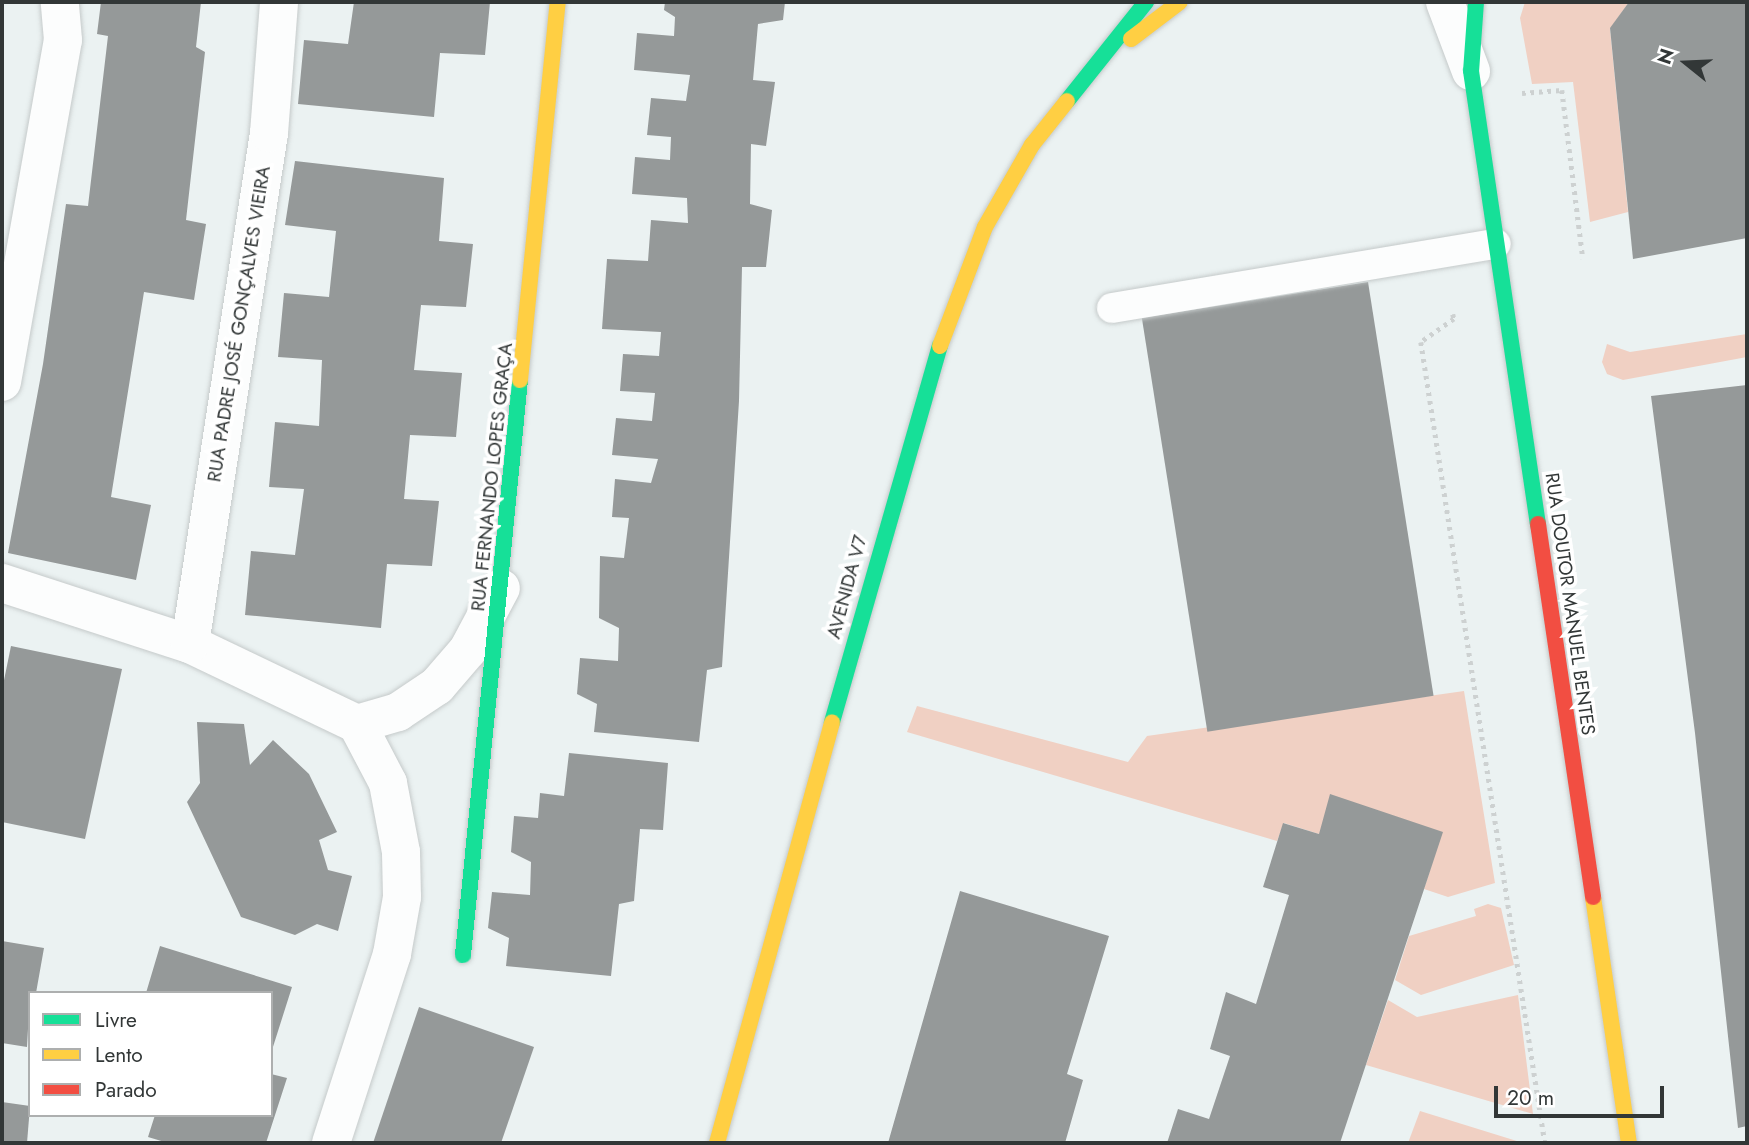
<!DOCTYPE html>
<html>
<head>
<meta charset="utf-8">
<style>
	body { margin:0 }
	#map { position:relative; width:1749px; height:1145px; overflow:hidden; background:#ebf2f2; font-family:Jost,sans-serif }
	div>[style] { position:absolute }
	.green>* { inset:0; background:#f0d0c3 }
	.building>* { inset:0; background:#959999; transform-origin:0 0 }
	.path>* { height:4.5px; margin-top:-2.25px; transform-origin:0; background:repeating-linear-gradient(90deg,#cdd1d1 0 3.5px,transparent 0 8.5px) }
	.roads { filter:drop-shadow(0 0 2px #c5caca) drop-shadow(0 0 2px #c5caca) }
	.lane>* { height:30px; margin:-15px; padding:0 15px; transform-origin:15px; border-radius:15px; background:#fcfdfd }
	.street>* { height:38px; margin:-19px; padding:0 19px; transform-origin:19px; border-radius:19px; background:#fcfdfd }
	.fast>* { height:16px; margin:-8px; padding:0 8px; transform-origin:8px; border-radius:8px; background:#16e098 }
	.slow>* { height:16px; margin:-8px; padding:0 8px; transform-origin:8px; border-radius:8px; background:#ffcf43 }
	.jam>* { height:16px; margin:-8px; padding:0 8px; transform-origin:8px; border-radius:8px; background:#f24e42 }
	span { translate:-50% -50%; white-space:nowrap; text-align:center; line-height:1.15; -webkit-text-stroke:7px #fff; paint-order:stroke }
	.street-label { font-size:19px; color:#323737 }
	.frame { position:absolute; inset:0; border:4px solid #323737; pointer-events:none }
	.legend { position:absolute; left:28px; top:991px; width:245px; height:126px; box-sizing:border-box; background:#fff; border:2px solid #adafaf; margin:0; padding:9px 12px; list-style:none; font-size:21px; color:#323737 }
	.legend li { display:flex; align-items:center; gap:14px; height:35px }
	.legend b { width:35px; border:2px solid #adafaf }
	.north { position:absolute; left:1651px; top:28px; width:70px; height:70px; -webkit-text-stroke:5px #fff; paint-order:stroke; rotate:288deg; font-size:19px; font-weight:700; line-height:28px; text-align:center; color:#323737 }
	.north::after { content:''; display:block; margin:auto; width:24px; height:32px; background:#323737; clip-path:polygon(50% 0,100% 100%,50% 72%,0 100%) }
	.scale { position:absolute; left:1494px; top:1086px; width:170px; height:32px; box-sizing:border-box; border:4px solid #323737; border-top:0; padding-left:9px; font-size:21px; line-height:24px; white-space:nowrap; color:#323737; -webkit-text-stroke:5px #fff; paint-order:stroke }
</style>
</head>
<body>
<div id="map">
	<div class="green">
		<div style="clip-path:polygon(1525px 2px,1629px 2px,1610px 29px,1628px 212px,1590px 222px,1573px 82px,1532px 84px,1520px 18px)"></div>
		<div style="clip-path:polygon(1747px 334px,1747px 357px,1623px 380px,1607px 374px,1602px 362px,1607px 344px,1630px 352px)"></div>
		<div style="clip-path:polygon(1464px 691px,1495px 883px,1448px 897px,1424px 889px,1442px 832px,1319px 834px,1284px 823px,1277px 841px,907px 732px,917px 706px,1128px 762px,1147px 736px)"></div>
		<div style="clip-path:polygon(1488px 904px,1501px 908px,1514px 965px,1421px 995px,1395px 980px,1409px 936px,1476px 916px,1474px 909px)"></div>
		<div style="clip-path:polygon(1518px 995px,1533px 1114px,1366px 1065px,1388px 1000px,1417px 1017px)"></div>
		<div style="clip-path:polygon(1420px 1111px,1520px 1142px,1408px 1143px)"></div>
	</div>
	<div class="building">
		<div style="clip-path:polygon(101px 2px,201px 2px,196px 47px,205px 52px,186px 220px,206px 224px,194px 300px,144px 292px,111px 497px,151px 505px,136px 580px,8px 553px,43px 364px,66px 204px,88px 206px,108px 36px,97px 34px)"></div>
		<div style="clip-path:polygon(354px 2px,490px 2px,485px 55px,440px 53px,434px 117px,298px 104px,304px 40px,348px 44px)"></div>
		<div style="clip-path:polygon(665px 2px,785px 2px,783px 20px,758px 24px,753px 80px,775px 82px,766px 146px,751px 144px,750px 204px,772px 210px,766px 267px,742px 267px,739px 401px,722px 667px,707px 670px,699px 742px,594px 732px,597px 704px,577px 694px,580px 658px,618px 661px,619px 628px,599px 618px,600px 556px,624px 558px,629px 518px,612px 517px,615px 479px,651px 483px,658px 459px,612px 455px,616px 418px,652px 421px,655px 393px,620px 391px,623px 354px,659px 356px,661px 332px,602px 329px,607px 259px,648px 261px,651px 220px,688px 223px,687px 198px,632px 194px,635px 157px,670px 160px,671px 137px,647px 135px,651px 98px,686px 101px,690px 75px,634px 70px,637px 33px,674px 36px,675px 17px,664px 10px)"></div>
		<div style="clip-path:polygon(1629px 2px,1747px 2px,1747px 238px,1633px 259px,1610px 28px)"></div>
		<div style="clip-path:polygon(295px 161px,444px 178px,439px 241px,473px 244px,466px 307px,421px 305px,414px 370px,462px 373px,456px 437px,410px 435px,404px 499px,439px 501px,432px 566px,387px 564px,381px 628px,245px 615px,251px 551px,295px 555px,304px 489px,269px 487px,275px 422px,319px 426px,322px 360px,278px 357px,284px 293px,329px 297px,336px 231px,285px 225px)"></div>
		<div style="left:1368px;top:282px;width:419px;height:229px;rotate:81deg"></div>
		<div style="clip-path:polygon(1747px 385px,1747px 1126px,1738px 1128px,1695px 733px,1651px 396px)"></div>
		<div style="clip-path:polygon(11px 646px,122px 669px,85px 839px,2px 822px,2px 690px)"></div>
		<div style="clip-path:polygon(197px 722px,244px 724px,250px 765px,273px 740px,309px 774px,337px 832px,319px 840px,328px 870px,352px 876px,338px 931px,317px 924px,295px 935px,241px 917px,187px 802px,200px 783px)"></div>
		<div style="clip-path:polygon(569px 753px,668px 763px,663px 830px,640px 829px,634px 901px,619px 904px,611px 976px,506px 966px,509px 938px,488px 928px,492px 892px,530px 895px,531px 862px,511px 852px,514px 816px,538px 818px,540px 793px,564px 796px)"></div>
		<div style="clip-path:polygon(1330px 794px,1443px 832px,1340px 1143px,1167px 1143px,1178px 1109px,1209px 1119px,1230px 1056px,1210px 1049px,1226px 992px,1256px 1004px,1289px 895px,1263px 887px,1283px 823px,1319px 834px)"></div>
		<div style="clip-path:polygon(960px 891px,1109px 936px,1067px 1074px,1083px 1080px,1065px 1143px,888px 1143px)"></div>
		<div style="clip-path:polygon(2px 941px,44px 948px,36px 993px,30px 993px,27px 1047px,2px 1043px)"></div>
		<div style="clip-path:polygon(160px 946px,292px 987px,272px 1050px,271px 993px,146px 993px)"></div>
		<div style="clip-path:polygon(419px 1007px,534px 1047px,501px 1143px,373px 1143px)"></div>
		<div style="clip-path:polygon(271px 1074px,287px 1078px,266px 1143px,168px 1143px,148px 1137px,155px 1115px,271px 1115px)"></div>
		<div style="clip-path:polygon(2px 1102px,30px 1106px,27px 1143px,2px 1143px)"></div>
	</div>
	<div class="path">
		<div style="left:1522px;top:93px;width:40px;rotate:-4.3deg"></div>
		<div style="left:1562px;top:90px;width:170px;rotate:82.9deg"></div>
		<div style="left:1453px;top:314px;width:5px;rotate:79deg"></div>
		<div style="left:1454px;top:319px;width:40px;rotate:145.1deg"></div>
		<div style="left:1421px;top:342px;width:811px;rotate:81.2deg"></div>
	</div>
	<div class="roads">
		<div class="lane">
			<div style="left:1112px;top:308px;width:389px;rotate:-9.5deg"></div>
		</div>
		<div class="street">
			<div style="left:1445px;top:2px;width:74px;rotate:69.4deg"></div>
			<div style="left:2px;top:382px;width:347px;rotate:-79.9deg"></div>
			<div style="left:63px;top:40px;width:38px;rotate:-95deg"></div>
			<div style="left:2px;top:583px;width:198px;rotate:18deg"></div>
			<div style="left:190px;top:644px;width:185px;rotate:25.6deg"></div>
			<div style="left:190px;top:644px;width:517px;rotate:-81.21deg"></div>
			<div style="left:269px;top:133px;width:131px;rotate:-85.6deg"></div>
			<div style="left:331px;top:1143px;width:199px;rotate:-72.1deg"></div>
			<div style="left:392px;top:954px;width:58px;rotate:-80deg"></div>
			<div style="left:402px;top:897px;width:45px;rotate:-91.3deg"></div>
			<div style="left:401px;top:852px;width:70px;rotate:-100.7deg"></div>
			<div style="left:388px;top:783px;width:67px;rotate:-117.7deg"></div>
			<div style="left:357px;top:724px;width:43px;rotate:-16.3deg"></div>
			<div style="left:398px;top:712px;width:47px;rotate:-33.7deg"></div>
			<div style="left:437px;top:686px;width:48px;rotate:-49.3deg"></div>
			<div style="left:468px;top:650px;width:70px;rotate:-62deg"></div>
		</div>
		<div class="fast">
			<div style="left:1476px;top:2px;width:69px;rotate:94.1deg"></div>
			<div style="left:1471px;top:71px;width:458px;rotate:81.6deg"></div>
			<div style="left:1067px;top:101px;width:127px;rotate:-51.4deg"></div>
			<div style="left:832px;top:722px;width:391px;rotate:-74deg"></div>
			<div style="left:463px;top:955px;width:578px;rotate:-84.34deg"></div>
		</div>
		<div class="slow">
			<div style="left:1131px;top:39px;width:61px;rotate:-37.1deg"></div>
			<div style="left:940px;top:346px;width:127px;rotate:-69.3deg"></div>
			<div style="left:985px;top:227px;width:95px;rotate:-60.2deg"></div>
			<div style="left:1032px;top:145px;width:56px;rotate:-51.5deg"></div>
			<div style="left:520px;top:380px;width:380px;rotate:-84.3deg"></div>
			<div style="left:1593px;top:897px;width:249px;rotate:81.7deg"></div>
			<div style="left:717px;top:1143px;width:436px;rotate:-74.7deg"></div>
		</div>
		<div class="jam">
			<div style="left:1538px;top:524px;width:377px;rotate:81.6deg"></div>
		</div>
	</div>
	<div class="street-label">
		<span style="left:239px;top:324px;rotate:-81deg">RUA PADRE JOSÉ GONÇALVES VIEIRA</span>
		<span style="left:492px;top:477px;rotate:-84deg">RUA FERNANDO LOPES GRAÇA</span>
		<span style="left:847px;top:587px;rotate:-75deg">AVENIDA V7</span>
		<span style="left:1570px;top:604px;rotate:82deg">RUA DOUTOR MANUEL BENTES</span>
	</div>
	<div class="frame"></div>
	<ul class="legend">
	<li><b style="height:9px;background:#16e098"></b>Livre</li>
	<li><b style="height:9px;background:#ffcf43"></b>Lento</li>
	<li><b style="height:9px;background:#f24e42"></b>Parado</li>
	</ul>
	<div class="north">N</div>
	<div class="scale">20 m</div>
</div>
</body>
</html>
